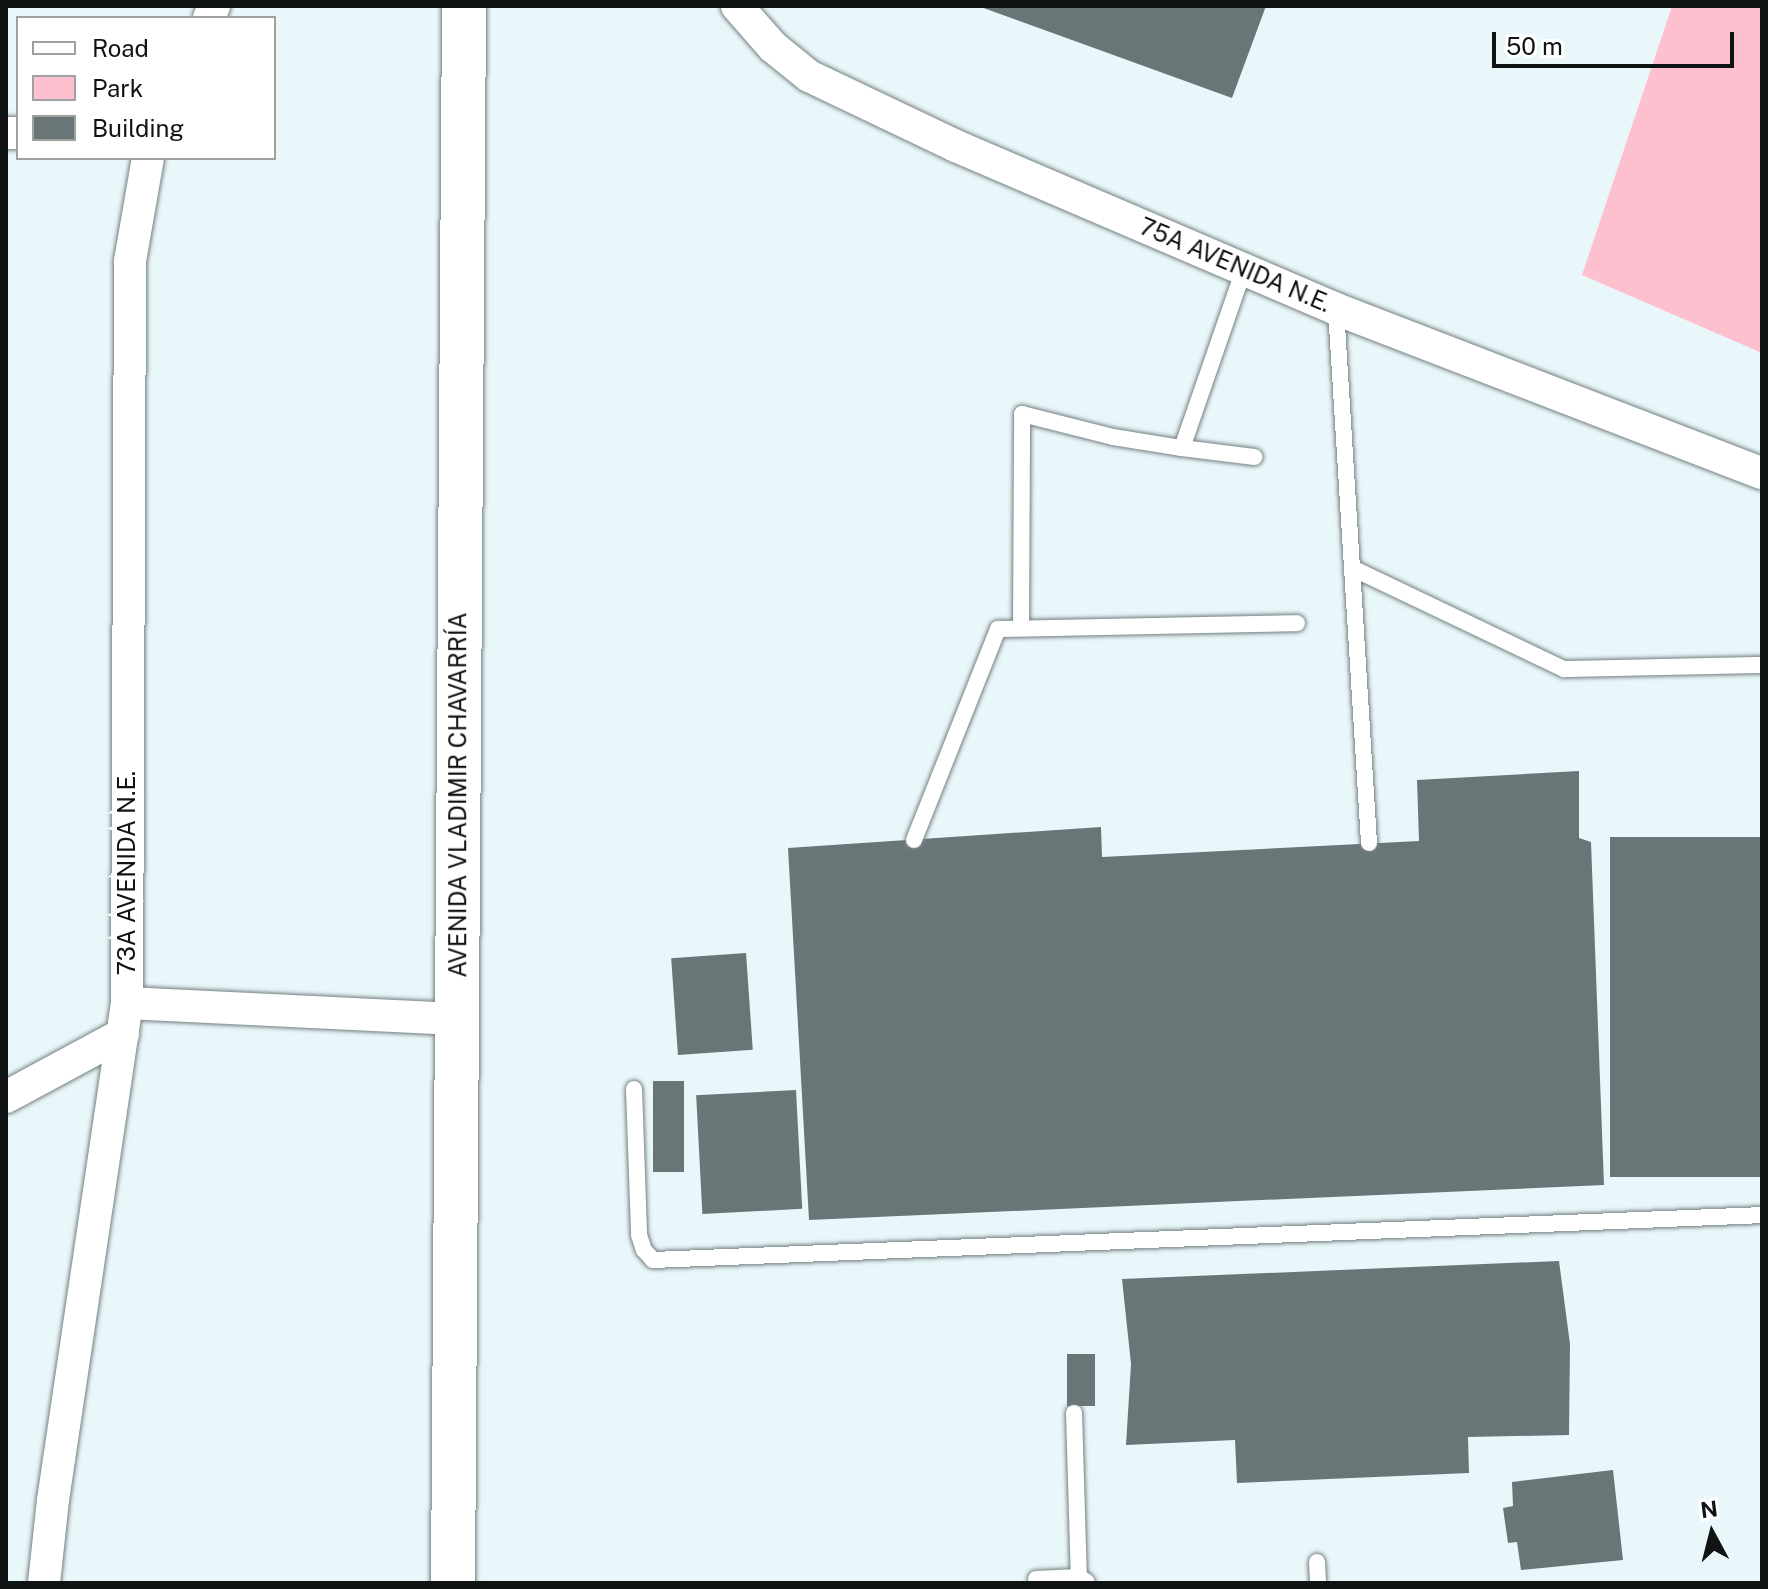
<!DOCTYPE html>
<html>
<head>
<meta charset="utf-8">
<style>
	body { margin:0 }
	#map { position:relative; width:1768px; height:1589px; overflow:hidden; background:#eaf7fa; font-family:"Public Sans",sans-serif }
	div>[style] { position:absolute }
	.green>* { inset:0; background:#fcc0cf }
	.building>* { inset:0; background:#6a7578; transform-origin:0 0 }
	.roads { filter:drop-shadow(0 0 2px #748082) drop-shadow(0 0 2px #748082) }
	.lane>* { height:16px; margin:-8px; padding:0 8px; transform-origin:8px; border-radius:8px; background:#fff }
	.street>* { height:32px; margin:-16px; padding:0 16px; transform-origin:16px; border-radius:16px; background:#fff }
	.secondary>* { height:44px; margin:-22px; padding:0 22px; transform-origin:22px; border-radius:22px; background:#fff }
	span { translate:-50% -50%; white-space:nowrap; text-align:center; line-height:1.15; -webkit-text-stroke:8px #fff; paint-order:stroke }
	.street-label { font-size:24px; color:#0f1314 }
	.frame { position:absolute; inset:0; border:8px solid #0f1314; pointer-events:none }
	.legend { position:absolute; left:16px; top:16px; width:260px; height:144px; box-sizing:border-box; background:#fff; border:2px solid #9fa1a1; margin:0; padding:10px 14px; list-style:none; font-size:24px; color:#0f1314 }
	.legend li { display:flex; align-items:center; gap:16px; height:40px }
	.legend b { width:40px; border:2px solid #9fa1a1 }
	.north { position:absolute; left:1672px; top:1493px; width:80px; height:80px; -webkit-text-stroke:6px #fff; paint-order:stroke; rotate:353deg; font-size:22px; font-weight:700; line-height:32px; text-align:center; color:#0f1314 }
	.north::after { content:''; display:block; margin:auto; width:28px; height:36px; background:#0f1314; clip-path:polygon(50% 0,100% 100%,50% 72%,0 100%) }
	.scale { position:absolute; left:1492px; top:32px; width:242px; height:36px; box-sizing:border-box; border:4px solid #0f1314; border-top:0; padding-left:10px; font-size:24px; line-height:28px; white-space:nowrap; color:#0f1314; -webkit-text-stroke:6px #fff; paint-order:stroke }
</style>
</head>
<body>
<div id="map">
	<div class="green">
		<div style="clip-path:polygon(1672px 6px,1762px 6px,1762px 353px,1582px 275px)"></div>
	</div>
	<div class="building">
		<div style="clip-path:polygon(978px 6px,1266px 6px,1232px 98px)"></div>
		<div style="clip-path:polygon(1579px 771px,1579px 838px,1591px 842px,1604px 1185px,809px 1220px,788px 848px,1101px 827px,1102px 857px,1419px 841px,1417px 780px)"></div>
		<div style="left:1762px;top:837px;width:340px;height:152px;rotate:90deg"></div>
		<div style="left:746px;top:953px;width:97px;height:75px;rotate:86deg"></div>
		<div style="left:684px;top:1081px;width:91px;height:31px;rotate:90deg"></div>
		<div style="left:796px;top:1090px;width:119px;height:100px;rotate:87deg"></div>
		<div style="clip-path:polygon(1559px 1261px,1570px 1344px,1569px 1435px,1468px 1437px,1469px 1473px,1237px 1483px,1235px 1440px,1126px 1445px,1131px 1364px,1122px 1279px)"></div>
		<div style="left:1095px;top:1354px;width:52px;height:28px;rotate:90deg"></div>
		<div style="clip-path:polygon(1613px 1470px,1623px 1560px,1521px 1570px,1517px 1542px,1508px 1543px,1503px 1508px,1513px 1506px,1512px 1482px)"></div>
	</div>
	<div class="roads">
		<div class="lane">
			<div style="left:1336px;top:309px;width:535px;rotate:86.46deg"></div>
			<div style="left:1182px;top:448px;width:73px;rotate:7.1deg"></div>
			<div style="left:1352px;top:568px;width:235px;rotate:25.5deg"></div>
			<div style="left:1564px;top:669px;width:198px;rotate:-1.2deg"></div>
			<div style="left:1021px;top:628px;width:214px;rotate:-89.7deg"></div>
			<div style="left:1022px;top:414px;width:94px;rotate:14.2deg"></div>
			<div style="left:1113px;top:437px;width:70px;rotate:9.1deg"></div>
			<div style="left:1182px;top:448px;width:189px;rotate:-70.9deg"></div>
			<div style="left:914px;top:840px;width:227px;rotate:-68.3deg"></div>
			<div style="left:998px;top:629px;width:299px;rotate:-1.1deg"></div>
			<div style="left:634px;top:1089px;width:146px;rotate:88deg"></div>
			<div style="left:639px;top:1235px;width:16px;rotate:72deg"></div>
			<div style="left:644px;top:1250px;width:13px;rotate:48deg"></div>
			<div style="left:653px;top:1260px;width:1110px;rotate:-2.32deg"></div>
			<div style="left:1074px;top:1413px;width:164px;rotate:88.3deg"></div>
			<div style="left:1317px;top:1562px;width:21px;rotate:87deg"></div>
			<div style="left:1036px;top:1579px;width:43px;rotate:-2.7deg"></div>
			<div style="left:1079px;top:1577px;width:9px;rotate:32deg"></div>
		</div>
		<div class="street">
			<div style="left:737px;top:6px;width:55px;rotate:48.7deg"></div>
			<div style="left:773px;top:47px;width:46px;rotate:38.9deg"></div>
			<div style="left:809px;top:76px;width:163px;rotate:25.5deg"></div>
			<div style="left:956px;top:146px;width:413px;rotate:23.2deg"></div>
			<div style="left:1336px;top:309px;width:456px;rotate:21.1deg"></div>
			<div style="left:209px;top:18px;width:13px;rotate:-67deg"></div>
			<div style="left:6px;top:133px;width:12px"></div>
			<div style="left:127px;top:1003px;width:329px;rotate:2.8deg"></div>
			<div style="left:6px;top:1097px;width:133px;rotate:-28.3deg"></div>
			<div style="left:44px;top:1583px;width:83px;rotate:-83.8deg"></div>
			<div style="left:53px;top:1500px;width:502px;rotate:-81.53deg"></div>
			<div style="left:127px;top:1003px;width:742px;rotate:-89.77deg"></div>
			<div style="left:130px;top:261px;width:105px;rotate:-80.1deg"></div>
		</div>
		<div class="secondary">
			<div style="left:453px;top:1583px;width:1577px;rotate:-89.6deg"></div>
		</div>
	</div>
	<div class="street-label">
		<span style="left:1235px;top:265px;rotate:23deg">75A AVENIDA N.E.</span>
		<span style="left:458px;top:795px;rotate:-90deg">AVENIDA VLADIMIR CHAVARRÍA</span>
		<span style="left:127px;top:873px;rotate:-90deg">73A AVENIDA N.E.</span>
	</div>
	<div class="frame"></div>
	<ul class="legend">
	<li><b style="height:10px;background:#fff"></b>Road</li>
	<li><b style="height:22px;background:#fcc0cf"></b>Park</li>
	<li><b style="height:22px;background:#6a7578"></b>Building</li>
	</ul>
	<div class="north">N</div>
	<div class="scale">50 m</div>
</div>
</body>
</html>
